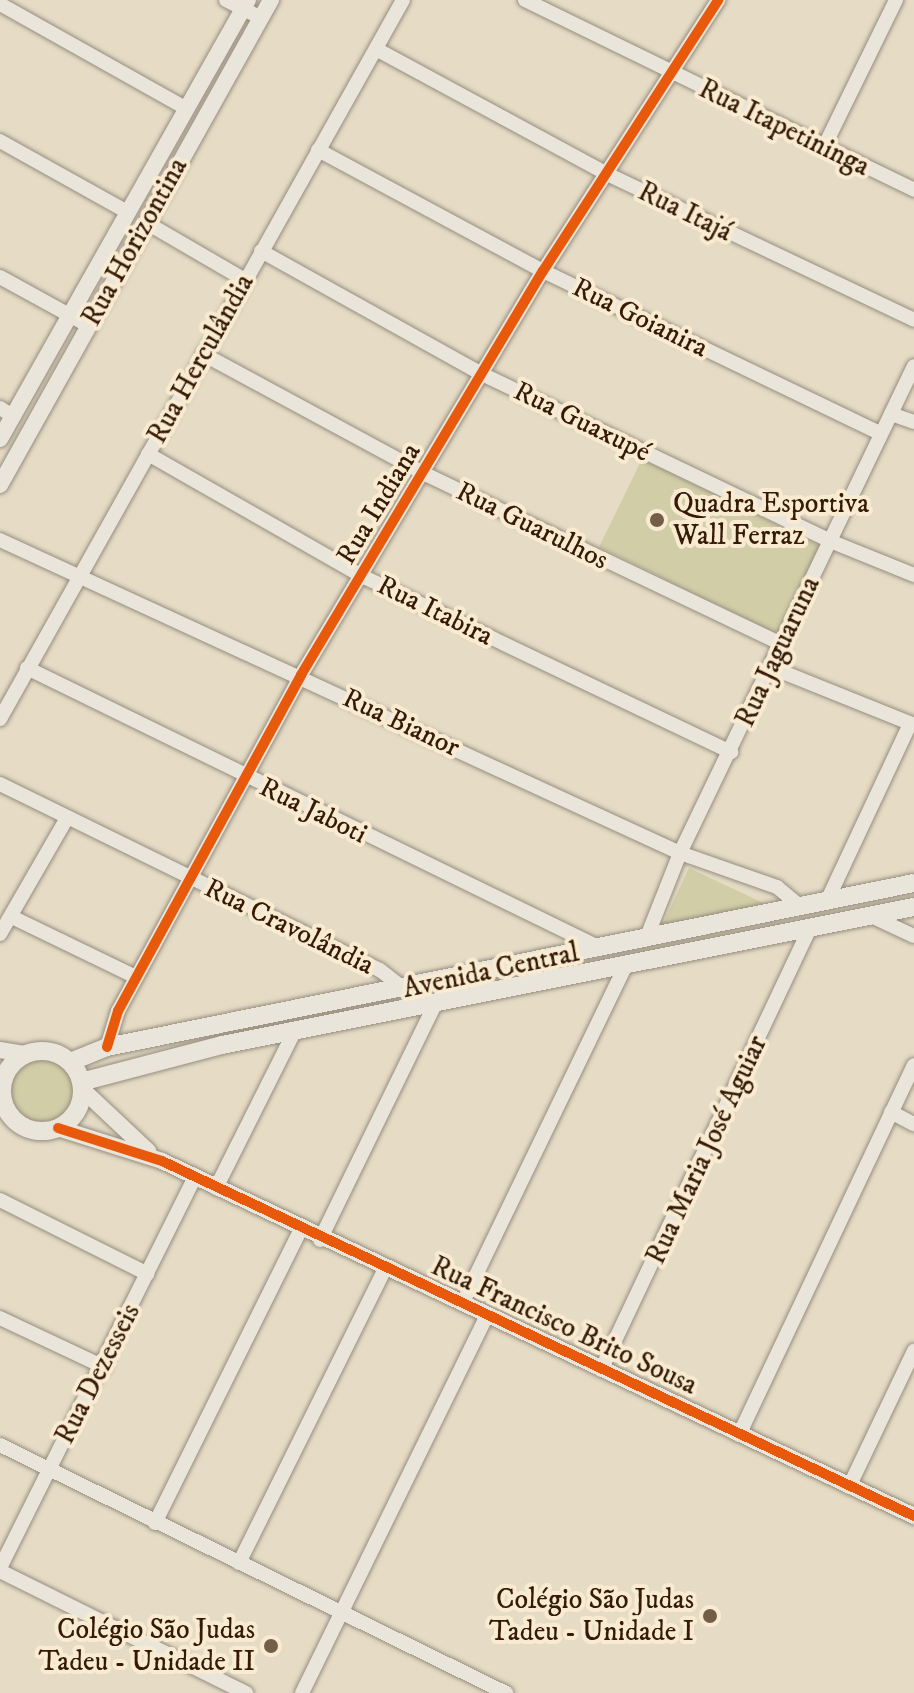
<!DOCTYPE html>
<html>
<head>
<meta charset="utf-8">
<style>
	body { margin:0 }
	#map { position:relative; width:914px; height:1693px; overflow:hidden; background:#e6dcc6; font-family:"IM FELL DW Pica",serif }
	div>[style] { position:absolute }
	.green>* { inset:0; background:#d1cda7; transform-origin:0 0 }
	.round { border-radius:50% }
	.roads { filter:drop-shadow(0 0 2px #968d7e) drop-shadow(0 0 2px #968d7e) }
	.minor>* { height:14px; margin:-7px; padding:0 7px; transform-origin:7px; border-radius:7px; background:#eae5da }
	.tertiary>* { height:16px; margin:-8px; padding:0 8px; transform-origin:8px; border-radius:8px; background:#eae5da }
	.secondary>* { height:18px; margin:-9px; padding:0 9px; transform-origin:9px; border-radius:9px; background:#eae5da }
	.secondary>.ring { margin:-9px; padding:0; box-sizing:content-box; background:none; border:18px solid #eae5da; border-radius:50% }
	.cycleway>* { height:10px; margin:-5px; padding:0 5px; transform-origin:5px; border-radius:5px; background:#e8590c }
	.dots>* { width:22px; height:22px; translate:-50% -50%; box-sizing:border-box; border:4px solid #f8ebd1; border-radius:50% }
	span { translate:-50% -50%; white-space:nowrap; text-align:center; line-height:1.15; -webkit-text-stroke:8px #f8ebd1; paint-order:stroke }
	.street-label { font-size:28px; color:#351a08 }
	.poi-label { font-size:28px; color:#351a08 }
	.left { translate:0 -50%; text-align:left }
	.right { translate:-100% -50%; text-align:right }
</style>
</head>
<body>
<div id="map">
	<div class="green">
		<div style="left:642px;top:459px;width:199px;height:98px;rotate:26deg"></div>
		<div style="clip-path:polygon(689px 868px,772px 907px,660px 930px)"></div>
		<div class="round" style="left:9px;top:1059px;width:64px;height:64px"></div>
	</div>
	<div class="roads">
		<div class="minor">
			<div style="left:226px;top:0;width:39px;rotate:27deg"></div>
			<div style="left:525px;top:0;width:433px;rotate:26deg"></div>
			<div style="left:0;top:4px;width:212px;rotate:29.3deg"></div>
			<div style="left:376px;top:49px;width:260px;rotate:28.4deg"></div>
			<div style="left:605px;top:173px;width:342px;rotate:25.4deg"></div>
			<div style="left:0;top:141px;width:144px;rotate:29.1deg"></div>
			<div style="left:824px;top:147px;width:164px;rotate:-63.9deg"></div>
			<div style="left:318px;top:150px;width:255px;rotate:28.3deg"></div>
			<div style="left:543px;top:271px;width:375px;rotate:25.7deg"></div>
			<div style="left:147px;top:223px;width:113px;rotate:30.2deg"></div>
			<div style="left:261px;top:251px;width:255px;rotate:29.1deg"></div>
			<div style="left:484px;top:375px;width:384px;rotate:25.6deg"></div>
			<div style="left:830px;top:541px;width:91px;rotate:22deg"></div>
			<div style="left:0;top:277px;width:102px;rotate:28.8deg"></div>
			<div style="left:203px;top:354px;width:252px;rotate:28.4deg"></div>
			<div style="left:425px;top:474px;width:395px;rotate:25.5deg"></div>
			<div style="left:0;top:408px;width:15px;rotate:32deg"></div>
			<div style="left:891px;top:414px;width:24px;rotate:19deg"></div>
			<div style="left:148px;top:454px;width:249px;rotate:29.7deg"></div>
			<div style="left:364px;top:577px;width:407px;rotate:25.5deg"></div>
			<div style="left:0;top:540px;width:749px;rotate:24.72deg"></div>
			<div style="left:680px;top:853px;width:103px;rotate:19.3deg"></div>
			<div style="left:777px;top:887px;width:31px;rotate:40deg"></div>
			<div style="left:770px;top:667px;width:155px;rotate:21.9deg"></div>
			<div style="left:27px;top:668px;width:638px;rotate:26.04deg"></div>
			<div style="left:0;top:719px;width:824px;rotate:-60.73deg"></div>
			<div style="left:0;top:784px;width:423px;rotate:26.1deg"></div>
			<div style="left:380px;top:970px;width:29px;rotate:38deg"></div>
			<div style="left:827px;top:901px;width:195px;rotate:-64.9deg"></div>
			<div style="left:871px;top:916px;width:47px;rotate:24.9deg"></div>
			<div style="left:14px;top:918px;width:136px;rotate:25.8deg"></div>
			<div style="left:0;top:934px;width:134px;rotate:-60deg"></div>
			<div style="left:646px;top:939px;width:92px;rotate:-68.4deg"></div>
			<div style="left:680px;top:853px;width:540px;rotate:-64.34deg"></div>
			<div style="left:107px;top:1047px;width:38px;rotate:-73deg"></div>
			<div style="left:118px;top:1011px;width:383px;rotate:-61.4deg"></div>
			<div style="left:301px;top:675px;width:471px;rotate:-59.1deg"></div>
			<div style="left:543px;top:271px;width:323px;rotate:-57.1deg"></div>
			<div style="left:891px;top:1112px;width:26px;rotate:28deg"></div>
			<div style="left:216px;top:1188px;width:172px;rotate:-63.4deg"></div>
			<div style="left:0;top:1200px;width:165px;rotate:26.6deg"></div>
			<div style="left:320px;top:1240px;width:263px;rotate:-64deg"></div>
			<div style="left:462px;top:1304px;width:377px;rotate:-64.2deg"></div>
			<div style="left:0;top:1318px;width:115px;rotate:25.2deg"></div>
			<div style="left:601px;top:1370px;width:490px;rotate:-64.7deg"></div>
			<div style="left:739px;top:1435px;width:409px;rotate:-64.7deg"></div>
			<div style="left:0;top:1445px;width:564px;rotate:26.11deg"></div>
			<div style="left:849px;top:1487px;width:151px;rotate:-64.5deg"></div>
			<div style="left:155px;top:1523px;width:326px;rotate:-63.6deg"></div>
			<div style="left:239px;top:1563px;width:328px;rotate:-63.6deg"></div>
			<div style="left:0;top:1568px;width:435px;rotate:-63.5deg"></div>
			<div style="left:0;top:1571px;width:275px;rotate:26.4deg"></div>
			<div style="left:302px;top:1693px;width:420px;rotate:-63.9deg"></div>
		</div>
		<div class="tertiary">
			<div style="left:0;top:439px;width:504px;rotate:-60.54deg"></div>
			<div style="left:0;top:485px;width:556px;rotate:-60.81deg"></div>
			<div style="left:0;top:1050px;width:26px;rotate:9deg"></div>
			<div style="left:0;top:1088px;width:1px;rotate:45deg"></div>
			<div style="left:82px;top:1089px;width:91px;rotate:43.2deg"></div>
			<div style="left:58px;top:1128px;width:109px;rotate:17.6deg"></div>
			<div style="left:162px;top:1161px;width:832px;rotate:25.27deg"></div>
		</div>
		<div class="secondary">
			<div class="ring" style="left:2px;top:1051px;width:62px;height:62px"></div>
			<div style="left:70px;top:1062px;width:40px;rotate:-22deg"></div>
			<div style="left:107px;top:1047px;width:823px;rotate:-11.49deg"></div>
			<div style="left:81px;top:1082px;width:146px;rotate:-14.7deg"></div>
			<div style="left:222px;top:1045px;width:706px;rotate:-11.28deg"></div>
		</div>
	</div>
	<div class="cycleway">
		<div style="left:107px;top:1047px;width:38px;rotate:-73deg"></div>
		<div style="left:118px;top:1011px;width:383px;rotate:-61.4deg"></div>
		<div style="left:301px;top:675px;width:471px;rotate:-59.1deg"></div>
		<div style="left:543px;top:271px;width:323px;rotate:-57.1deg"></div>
		<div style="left:58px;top:1128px;width:109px;rotate:17.6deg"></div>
		<div style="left:162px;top:1161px;width:832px;rotate:25.27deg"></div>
	</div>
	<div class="dots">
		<div style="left:657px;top:520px;background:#735e4a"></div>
		<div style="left:710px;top:1616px;background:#735e4a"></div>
		<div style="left:271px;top:1646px;background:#735e4a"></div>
	</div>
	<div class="street-label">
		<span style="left:784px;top:128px;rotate:26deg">Rua Itapetininga</span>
		<span style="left:685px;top:212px;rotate:26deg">Rua Itajá</span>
		<span style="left:135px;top:242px;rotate:-61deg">Rua Horizontina</span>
		<span style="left:640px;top:318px;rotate:26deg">Rua Goianira</span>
		<span style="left:201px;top:359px;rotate:-61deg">Rua Herculândia</span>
		<span style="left:582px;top:422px;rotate:26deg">Rua Guaxupé</span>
		<span style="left:379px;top:504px;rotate:-59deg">Rua Indiana</span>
		<span style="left:532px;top:526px;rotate:26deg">Rua Guarulhos</span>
		<span style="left:435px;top:611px;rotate:26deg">Rua Itabira</span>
		<span style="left:778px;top:652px;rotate:-65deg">Rua Jaguaruna</span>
		<span style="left:401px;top:723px;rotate:25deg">Rua Bianor</span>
		<span style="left:313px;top:811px;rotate:26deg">Rua Jaboti</span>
		<span style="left:289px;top:927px;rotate:26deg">Rua Cravolândia</span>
		<span style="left:491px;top:971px;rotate:-12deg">Avenida Central</span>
		<span style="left:707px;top:1150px;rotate:-65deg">Rua Maria José Aguiar</span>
		<span style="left:564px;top:1326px;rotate:25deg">Rua Francisco Brito Sousa</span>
		<span style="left:98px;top:1374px;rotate:-63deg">Rua Dezesseis</span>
	</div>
	<div class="poi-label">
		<span class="left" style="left:673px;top:520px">Quadra Esportiva<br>Wall Ferraz</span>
		<span class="right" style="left:694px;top:1616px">Colégio São Judas<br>Tadeu - Unidade I</span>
		<span class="right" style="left:255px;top:1646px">Colégio São Judas<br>Tadeu - Unidade II</span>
	</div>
</div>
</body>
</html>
